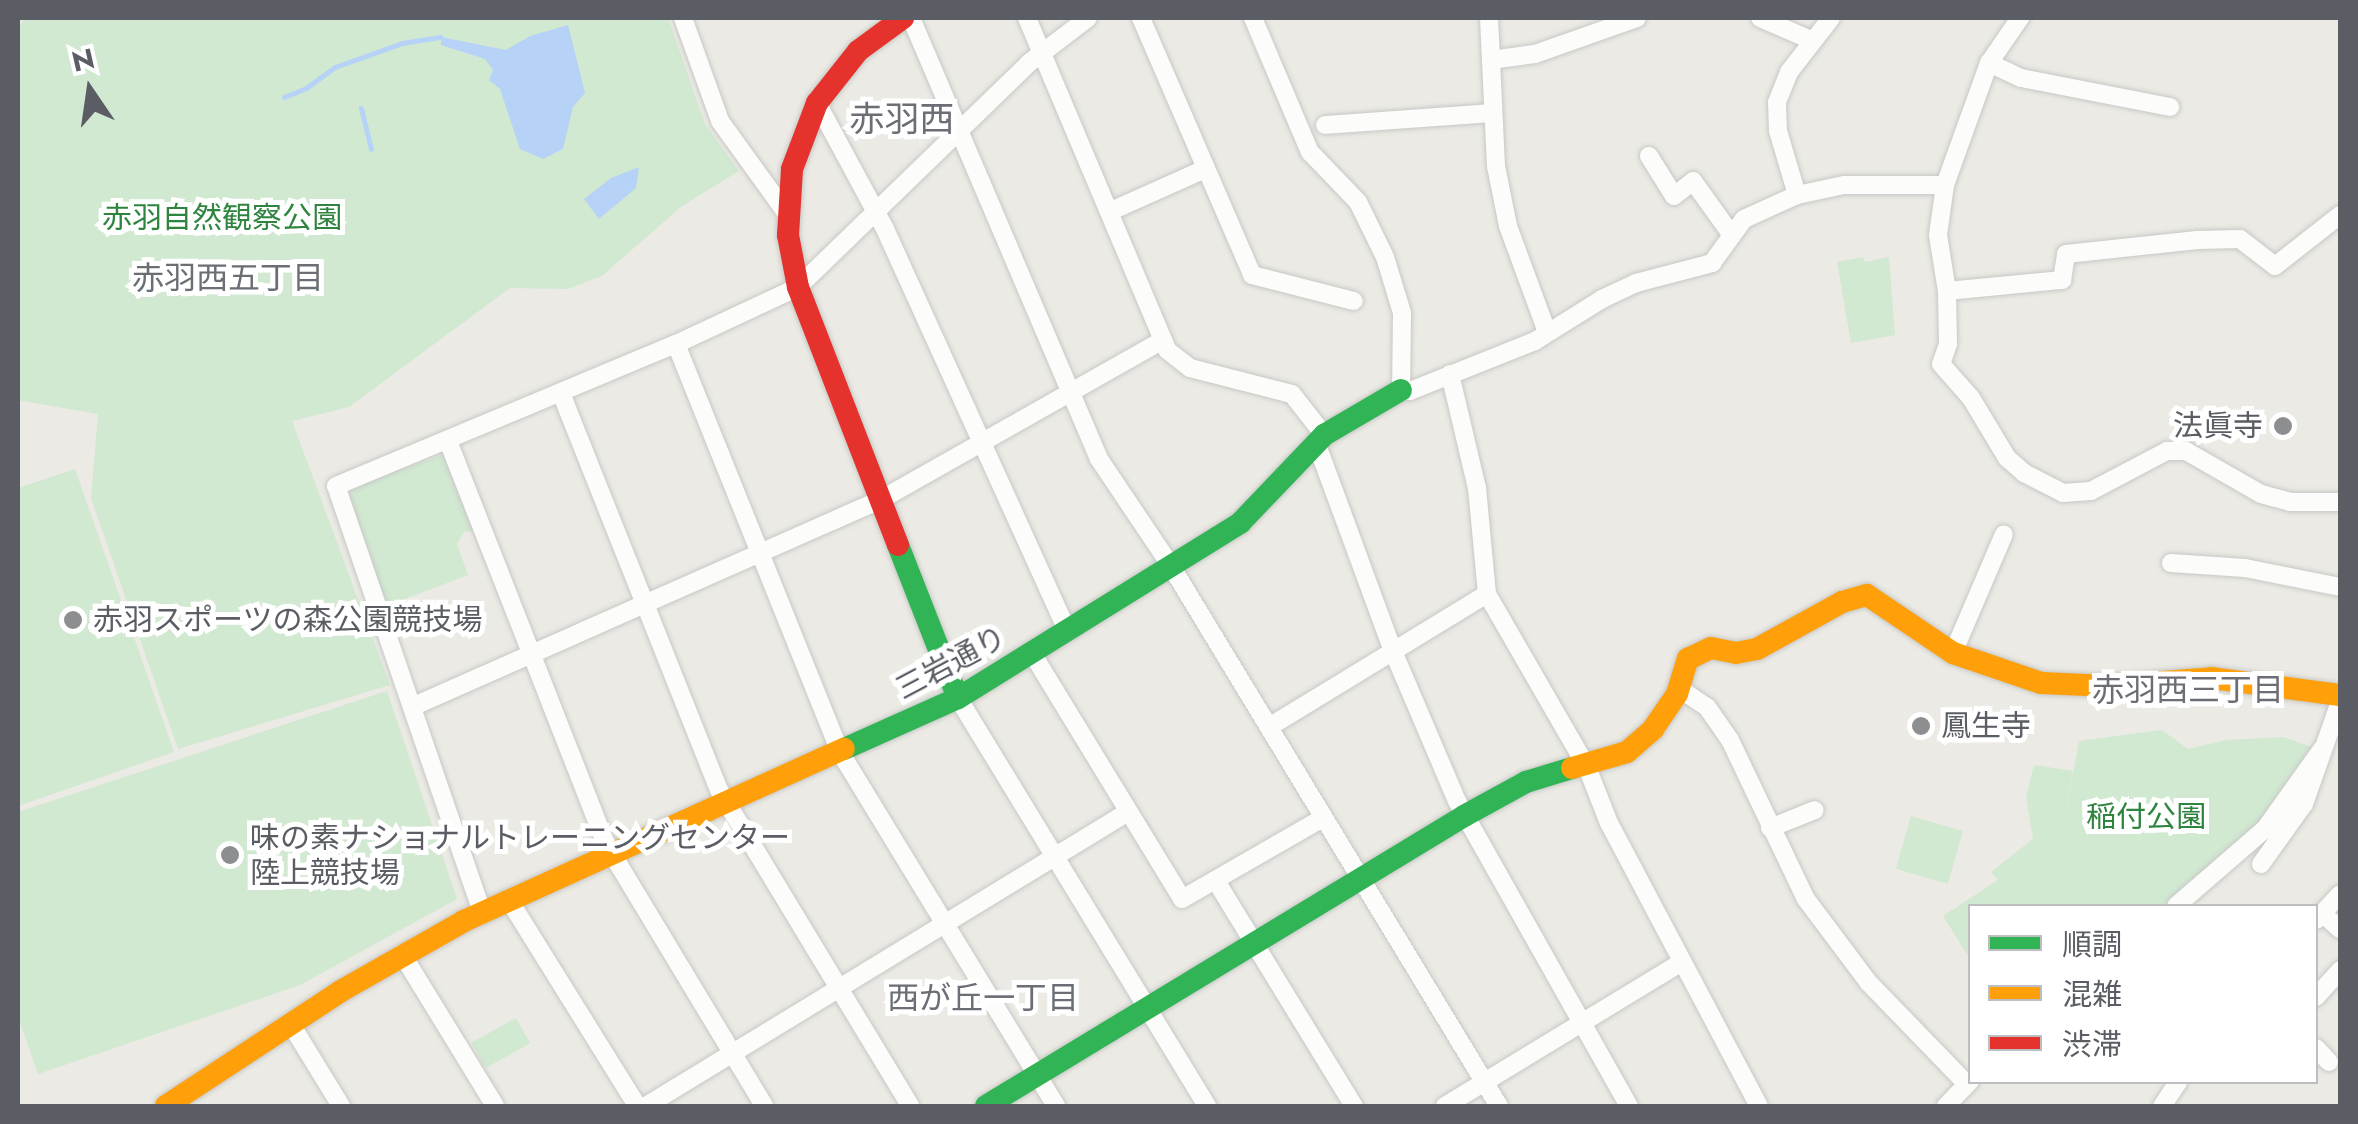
<!DOCTYPE html>
<html>
<head>
<meta charset="utf-8">
<style>
	body { margin:0 }
	#map { position:relative; width:2358px; height:1124px; overflow:hidden; background:#ebeae4; font-family:Jost,"Noto Sans JP",sans-serif }
	div>[style] { position:absolute }
	.green>* { inset:0; background:#d1e8d1; transform-origin:0 0 }
	.water>* { inset:0; background:#b6d3f7 }
	.stream>* { height:5px; margin:-2.5px; padding:0 2.5px; transform-origin:2.5px; border-radius:2.5px; background:#b6d3f7 }
	.roads { filter:drop-shadow(0 0 2px #c7c8c6) drop-shadow(0 0 2px #c7c8c6) }
	.street>* { height:18px; margin:-9px; padding:0 9px; transform-origin:9px; border-radius:9px; background:#fcfcfb }
	.fast>* { height:22px; margin:-11px; padding:0 11px; transform-origin:11px; border-radius:11px; background:#30b455 }
	.slow>* { height:22px; margin:-11px; padding:0 11px; transform-origin:11px; border-radius:11px; background:#ff9f0a }
	.jam>* { height:22px; margin:-11px; padding:0 11px; transform-origin:11px; border-radius:11px; background:#e5322d }
	.dots>* { width:28px; height:28px; translate:-50% -50%; box-sizing:border-box; border:5px solid #fff; border-radius:50% }
	span { translate:-50% -50%; white-space:nowrap; text-align:center; line-height:1.15; -webkit-text-stroke:10px #fff; paint-order:stroke }
	.park-label { font-size:30px; color:#2f853f }
	.poi-label { font-size:30px; color:#5a5d63 }
	.right { translate:-100% -50%; text-align:right }
	.left { translate:0 -50%; text-align:left }
	.street-label { font-size:30px; color:#5a5d63 }
	.neighbourhood-label { font-size:32px; color:#6b6e75 }
	.quarter-label { font-size:35px; color:#6b6e75 }
	.frame { position:absolute; inset:0; border:20px solid #5a5d63; pointer-events:none }
	.legend { position:absolute; left:1968px; top:904px; width:350px; height:180px; box-sizing:border-box; background:#fff; border:2px solid #bdbec1; margin:0; padding:12px 18px; list-style:none; font-size:30px; color:#5a5d63 }
	.legend li { display:flex; align-items:center; gap:20px; height:50px }
	.legend b { width:50px; border:2px solid #bdbec1 }
	.north { position:absolute; left:40px; top:40px; width:100px; height:100px; -webkit-text-stroke:8px #fff; paint-order:stroke; rotate:347deg; font-size:28px; font-weight:700; line-height:40px; text-align:center; color:#5a5d63 }
	.north::after { content:''; display:block; margin:auto; width:35px; height:45px; background:#5a5d63; clip-path:polygon(50% 0,100% 100%,50% 72%,0 100%) }
</style>
</head>
<body>
<div id="map">
	<div class="green">
		<div style="clip-path:polygon(25px 18px,668px 18px,705px 124px,739px 171px,682px 206px,602px 276px,568px 289px,510px 288px,349px 407px,292px 421px,390px 685px,178px 749px,91px 498px,98px 414px,18px 400px,18px 28px)"></div>
		<div style="clip-path:polygon(1863px 257px,1865px 262px,1889px 257px,1895px 335px,1851px 343px,1837px 262px)"></div>
		<div style="clip-path:polygon(444px 454px,475px 531px,464px 532px,457px 544px,468px 575px,387px 606px,349px 496px,353px 487px)"></div>
		<div style="clip-path:polygon(75px 469px,174px 752px,18px 806px,18px 488px)"></div>
		<div style="clip-path:polygon(387px 691px,457px 899px,300px 985px,38px 1074px,18px 1017px,18px 812px)"></div>
		<div style="clip-path:polygon(2162px 730px,2188px 749px,2226px 740px,2284px 737px,2311px 747px,2259px 821px,2164px 906px,1970px 906px,1970px 959px,1943px 916px,1998px 880px,1991px 872px,2033px 839px,2026px 797px,2034px 765px,2073px 771px,2063px 831px,2079px 741px)"></div>
		<div style="left:1911px;top:816px;width:54px;height:55px;rotate:16deg"></div>
		<div style="left:516px;top:1018px;width:29px;height:51px;rotate:61deg"></div>
	</div>
	<div class="water">
		<div style="clip-path:polygon(568px 25px,585px 93px,573px 107px,563px 149px,543px 159px,520px 149px,500px 89px,489px 80px,493px 70px,485px 59px,441px 45px,441px 37px,506px 50px,530px 36px)"></div>
		<div style="clip-path:polygon(639px 167px,636px 188px,599px 219px,584px 199px,611px 178px)"></div>
	</div>
	<div class="stream">
		<div style="left:284px;top:97px;width:24px;rotate:-22deg"></div>
		<div style="left:306px;top:88px;width:36px;rotate:-36deg"></div>
		<div style="left:335px;top:67px;width:71px;rotate:-19.7deg"></div>
		<div style="left:402px;top:43px;width:39px;rotate:-9deg"></div>
		<div style="left:361px;top:108px;width:42px;rotate:76.3deg"></div>
	</div>
	<div class="roads">
		<div class="street">
			<div style="left:683px;top:18px;width:109px;rotate:70.2deg"></div>
			<div style="left:720px;top:121px;width:115px;rotate:54.2deg"></div>
			<div style="left:911px;top:18px;width:479px;rotate:66.9deg"></div>
			<div style="left:1099px;top:459px;width:129px;rotate:56.1deg"></div>
			<div style="left:1171px;top:566px;width:632px;rotate:58.73deg"></div>
			<div style="left:1027px;top:18px;width:360px;rotate:67.1deg"></div>
			<div style="left:1167px;top:350px;width:29px;rotate:38deg"></div>
			<div style="left:1190px;top:368px;width:105px;rotate:14.3deg"></div>
			<div style="left:1292px;top:394px;width:52px;rotate:52deg"></div>
			<div style="left:1141px;top:18px;width:280px;rotate:66.6deg"></div>
			<div style="left:1252px;top:275px;width:105px;rotate:14.3deg"></div>
			<div style="left:1253px;top:18px;width:146px;rotate:67deg"></div>
			<div style="left:1310px;top:152px;width:69px;rotate:46.2deg"></div>
			<div style="left:1358px;top:202px;width:61px;rotate:63.9deg"></div>
			<div style="left:1385px;top:257px;width:59px;rotate:73.1deg"></div>
			<div style="left:1402px;top:313px;width:77px;rotate:90.7deg"></div>
			<div style="left:1401px;top:390px;width:9px;rotate:6deg"></div>
			<div style="left:1410px;top:391px;width:135px;rotate:-21.8deg"></div>
			<div style="left:1535px;top:341px;width:79px;rotate:-32.1deg"></div>
			<div style="left:1602px;top:299px;width:38px;rotate:-25deg"></div>
			<div style="left:1636px;top:283px;width:79px;rotate:-14.7deg"></div>
			<div style="left:1712px;top:263px;width:54px;rotate:-54deg"></div>
			<div style="left:1744px;top:219px;width:58px;rotate:-24.4deg"></div>
			<div style="left:1797px;top:195px;width:48px;rotate:-12deg"></div>
			<div style="left:1844px;top:185px;width:101px"></div>
			<div style="left:1945px;top:185px;width:130px;rotate:-70.2deg"></div>
			<div style="left:1989px;top:63px;width:55px;rotate:-55.4deg"></div>
			<div style="left:1489px;top:18px;width:148px;rotate:87.3deg"></div>
			<div style="left:1496px;top:166px;width:61px;rotate:78.7deg"></div>
			<div style="left:1508px;top:226px;width:113px;rotate:69.8deg"></div>
			<div style="left:1760px;top:18px;width:56px;rotate:23.3deg"></div>
			<div style="left:1491px;top:60px;width:44px;rotate:-7.8deg"></div>
			<div style="left:1535px;top:54px;width:108px;rotate:-19.4deg"></div>
			<div style="left:1989px;top:63px;width:35px;rotate:25deg"></div>
			<div style="left:2021px;top:78px;width:152px;rotate:11deg"></div>
			<div style="left:817px;top:103px;width:143px;rotate:61.6deg"></div>
			<div style="left:885px;top:229px;width:441px;rotate:65.6deg"></div>
			<div style="left:1325px;top:125px;width:166px;rotate:-4.1deg"></div>
			<div style="left:1649px;top:156px;width:47px;rotate:58deg"></div>
			<div style="left:1674px;top:196px;width:24px;rotate:-38deg"></div>
			<div style="left:1693px;top:181px;width:65px;rotate:54.4deg"></div>
			<div style="left:1945px;top:185px;width:50px;rotate:98deg"></div>
			<div style="left:1938px;top:235px;width:57px;rotate:80.9deg"></div>
			<div style="left:1947px;top:291px;width:53px;rotate:88.9deg"></div>
			<div style="left:1948px;top:344px;width:21px;rotate:109deg"></div>
			<div style="left:1941px;top:364px;width:45px;rotate:48.6deg"></div>
			<div style="left:1971px;top:398px;width:70px;rotate:59deg"></div>
			<div style="left:2007px;top:458px;width:23px;rotate:41deg"></div>
			<div style="left:2024px;top:473px;width:44px;rotate:27.1deg"></div>
			<div style="left:2063px;top:493px;width:28px;rotate:-4deg"></div>
			<div style="left:2091px;top:491px;width:86px;rotate:-27.8deg"></div>
			<div style="left:2167px;top:451px;width:19px"></div>
			<div style="left:2186px;top:451px;width:86px;rotate:29.8deg"></div>
			<div style="left:2261px;top:494px;width:30px;rotate:15deg"></div>
			<div style="left:2290px;top:502px;width:50px"></div>
			<div style="left:1797px;top:195px;width:67px;rotate:-106.5deg"></div>
			<div style="left:1778px;top:131px;width:29px;rotate:-92deg"></div>
			<div style="left:1777px;top:102px;width:32px;rotate:-68deg"></div>
			<div style="left:1789px;top:72px;width:68px;rotate:-52.1deg"></div>
			<div style="left:1111px;top:211px;width:103px;rotate:-24.1deg"></div>
			<div style="left:1947px;top:291px;width:116px;rotate:-5.5deg"></div>
			<div style="left:2062px;top:280px;width:26px;rotate:-81deg"></div>
			<div style="left:2066px;top:254px;width:132px;rotate:-6.1deg"></div>
			<div style="left:2197px;top:240px;width:43px;rotate:-1.3deg"></div>
			<div style="left:2240px;top:239px;width:44px;rotate:37.6deg"></div>
			<div style="left:2275px;top:266px;width:83px;rotate:-38.1deg"></div>
			<div style="left:676px;top:344px;width:440px;rotate:68.1deg"></div>
			<div style="left:840px;top:752px;width:415px;rotate:58.6deg"></div>
			<div style="left:1450px;top:374px;width:117px;rotate:76.7deg"></div>
			<div style="left:1477px;top:488px;width:106px;rotate:84.6deg"></div>
			<div style="left:1487px;top:594px;width:200px;rotate:60deg"></div>
			<div style="left:1587px;top:767px;width:60px;rotate:68.6deg"></div>
			<div style="left:1609px;top:823px;width:320px;rotate:62.1deg"></div>
			<div style="left:561px;top:393px;width:427px;rotate:68.3deg"></div>
			<div style="left:719px;top:790px;width:369px;rotate:58.8deg"></div>
			<div style="left:448px;top:441px;width:431px;rotate:68.6deg"></div>
			<div style="left:605px;top:842px;width:308px;rotate:58.9deg"></div>
			<div style="left:1316px;top:442px;width:223px;rotate:69.8deg"></div>
			<div style="left:1393px;top:651px;width:163px;rotate:66.9deg"></div>
			<div style="left:1457px;top:801px;width:350px;rotate:60.6deg"></div>
			<div style="left:2171px;top:563px;width:74px;rotate:3.9deg"></div>
			<div style="left:2245px;top:568px;width:97px;rotate:11.3deg"></div>
			<div style="left:1032px;top:653px;width:288px;rotate:58.6deg"></div>
			<div style="left:1182px;top:899px;width:163px;rotate:-29.9deg"></div>
			<div style="left:1953px;top:653px;width:129px;rotate:-66.8deg"></div>
			<div style="left:1680px;top:689px;width:32px;rotate:34deg"></div>
			<div style="left:1707px;top:707px;width:40px;rotate:55.1deg"></div>
			<div style="left:1730px;top:740px;width:176px;rotate:64.5deg"></div>
			<div style="left:1806px;top:899px;width:104px;rotate:53.2deg"></div>
			<div style="left:1868px;top:982px;width:142px;rotate:45.9deg"></div>
			<div style="left:958px;top:698px;width:478px;rotate:58.6deg"></div>
			<div style="left:414px;top:706px;width:512px;rotate:-23.86deg"></div>
			<div style="left:882px;top:499px;width:323px;rotate:-29.5deg"></div>
			<div style="left:1269px;top:727px;width:255px;rotate:-31.4deg"></div>
			<div style="left:1770px;top:828px;width:48px;rotate:-21.8deg"></div>
			<div style="left:2261px;top:864px;width:74px;rotate:-54.4deg"></div>
			<div style="left:2304px;top:804px;width:108px;rotate:-70.6deg"></div>
			<div style="left:1216px;top:881px;width:264px;rotate:58.5deg"></div>
			<div style="left:509px;top:900px;width:243px;rotate:58.1deg"></div>
			<div style="left:2176px;top:906px;width:118px;rotate:-40.9deg"></div>
			<div style="left:2265px;top:829px;width:98px;rotate:-54.5deg"></div>
			<div style="left:482px;top:912px;width:450px;rotate:-108.9deg"></div>
			<div style="left:336px;top:486px;width:368px;rotate:-22.7deg"></div>
			<div style="left:676px;top:344px;width:135px;rotate:-25deg"></div>
			<div style="left:798px;top:287px;width:322px;rotate:-44.1deg"></div>
			<div style="left:1029px;top:63px;width:74px;rotate:-37.3deg"></div>
			<div style="left:2322px;top:913px;width:24px;rotate:42deg"></div>
			<div style="left:2316px;top:920px;width:35px;rotate:-47deg"></div>
			<div style="left:402px;top:954px;width:178px;rotate:58.5deg"></div>
			<div style="left:2316px;top:997px;width:36px;rotate:-48deg"></div>
			<div style="left:292px;top:1026px;width:94px;rotate:58.5deg"></div>
			<div style="left:2316px;top:1048px;width:19px;rotate:47deg"></div>
			<div style="left:646px;top:1106px;width:565px;rotate:-31.38deg"></div>
			<div style="left:1445px;top:1106px;width:277px;rotate:-31.3deg"></div>
			<div style="left:1946px;top:1106px;width:35px;rotate:-46deg"></div>
			<div style="left:2162px;top:1106px;width:29px;rotate:-56deg"></div>
		</div>
		<div class="fast">
			<div style="left:898px;top:545px;width:164px;rotate:68.6deg"></div>
			<div style="left:844px;top:749px;width:125px;rotate:-24.1deg"></div>
			<div style="left:958px;top:698px;width:332px;rotate:-31.8deg"></div>
			<div style="left:1240px;top:523px;width:122px;rotate:-46.3deg"></div>
			<div style="left:1324px;top:435px;width:89px;rotate:-30.3deg"></div>
			<div style="left:986px;top:1106px;width:559px;rotate:-31.24deg"></div>
			<div style="left:1464px;top:816px;width:71px;rotate:-28.7deg"></div>
			<div style="left:1526px;top:782px;width:48px;rotate:-16.9deg"></div>
		</div>
		<div class="slow">
			<div style="left:1572px;top:768px;width:57px;rotate:-16.2deg"></div>
			<div style="left:1627px;top:752px;width:35px;rotate:-41deg"></div>
			<div style="left:1653px;top:729px;width:42px;rotate:-55.6deg"></div>
			<div style="left:1677px;top:694px;width:37px;rotate:-73deg"></div>
			<div style="left:1688px;top:659px;width:25px;rotate:-26deg"></div>
			<div style="left:1711px;top:648px;width:25px;rotate:11deg"></div>
			<div style="left:1736px;top:653px;width:21px;rotate:-11deg"></div>
			<div style="left:1757px;top:649px;width:97px;rotate:-28.9deg"></div>
			<div style="left:1842px;top:602px;width:26px;rotate:-16deg"></div>
			<div style="left:1867px;top:595px;width:104px;rotate:34deg"></div>
			<div style="left:1953px;top:653px;width:93px;rotate:18.8deg"></div>
			<div style="left:2041px;top:683px;width:68px;rotate:2.5deg"></div>
			<div style="left:2109px;top:686px;width:103px;rotate:-4.4deg"></div>
			<div style="left:2212px;top:678px;width:129px;rotate:7.6deg"></div>
			<div style="left:166px;top:1106px;width:209px;rotate:-33.3deg"></div>
			<div style="left:341px;top:991px;width:142px;rotate:-29.6deg"></div>
			<div style="left:464px;top:921px;width:417px;rotate:-24.4deg"></div>
		</div>
		<div class="jam">
			<div style="left:898px;top:545px;width:277px;rotate:-111.2deg"></div>
			<div style="left:798px;top:287px;width:53px;rotate:-100.9deg"></div>
			<div style="left:788px;top:235px;width:66px;rotate:-86.5deg"></div>
			<div style="left:792px;top:169px;width:71px;rotate:-69.3deg"></div>
			<div style="left:817px;top:103px;width:66px;rotate:-51.7deg"></div>
			<div style="left:858px;top:51px;width:56px;rotate:-36.3deg"></div>
		</div>
	</div>
	<div class="dots">
		<div style="left:2283px;top:426px;background:#8d8e90"></div>
		<div style="left:73px;top:620px;background:#8d8e90"></div>
		<div style="left:1921px;top:726px;background:#8d8e90"></div>
		<div style="left:230px;top:855px;background:#8d8e90"></div>
	</div>
	<div class="park-label">
		<span style="left:222px;top:218px">赤羽自然観察公園</span>
		<span style="left:2146px;top:817px">稲付公園</span>
	</div>
	<div class="poi-label">
		<span class="right" style="left:2263px;top:426px">法眞寺</span>
		<span class="left" style="left:93px;top:620px">赤羽スポーツの森公園競技場</span>
		<span class="left" style="left:1941px;top:726px">鳳生寺</span>
		<span class="left" style="left:250px;top:855px">味の素ナショナルトレーニングセンター<br>陸上競技場</span>
	</div>
	<div class="street-label">
		<span style="left:951px;top:663px;rotate:-28deg">三岩通り</span>
	</div>
	<div class="neighbourhood-label">
		<span style="left:228px;top:278px">赤羽西五丁目</span>
		<span style="left:2188px;top:690px">赤羽西三丁目</span>
		<span style="left:983px;top:998px">西が丘一丁目</span>
	</div>
	<div class="quarter-label">
		<span style="left:902px;top:119px">赤羽西</span>
	</div>
	<div class="frame"></div>
	<ul class="legend">
	<li><b style="height:12px;background:#30b455"></b>順調</li>
	<li><b style="height:12px;background:#ff9f0a"></b>混雑</li>
	<li><b style="height:12px;background:#e5322d"></b>渋滞</li>
	</ul>
	<div class="north">N</div>
</div>
</body>
</html>
